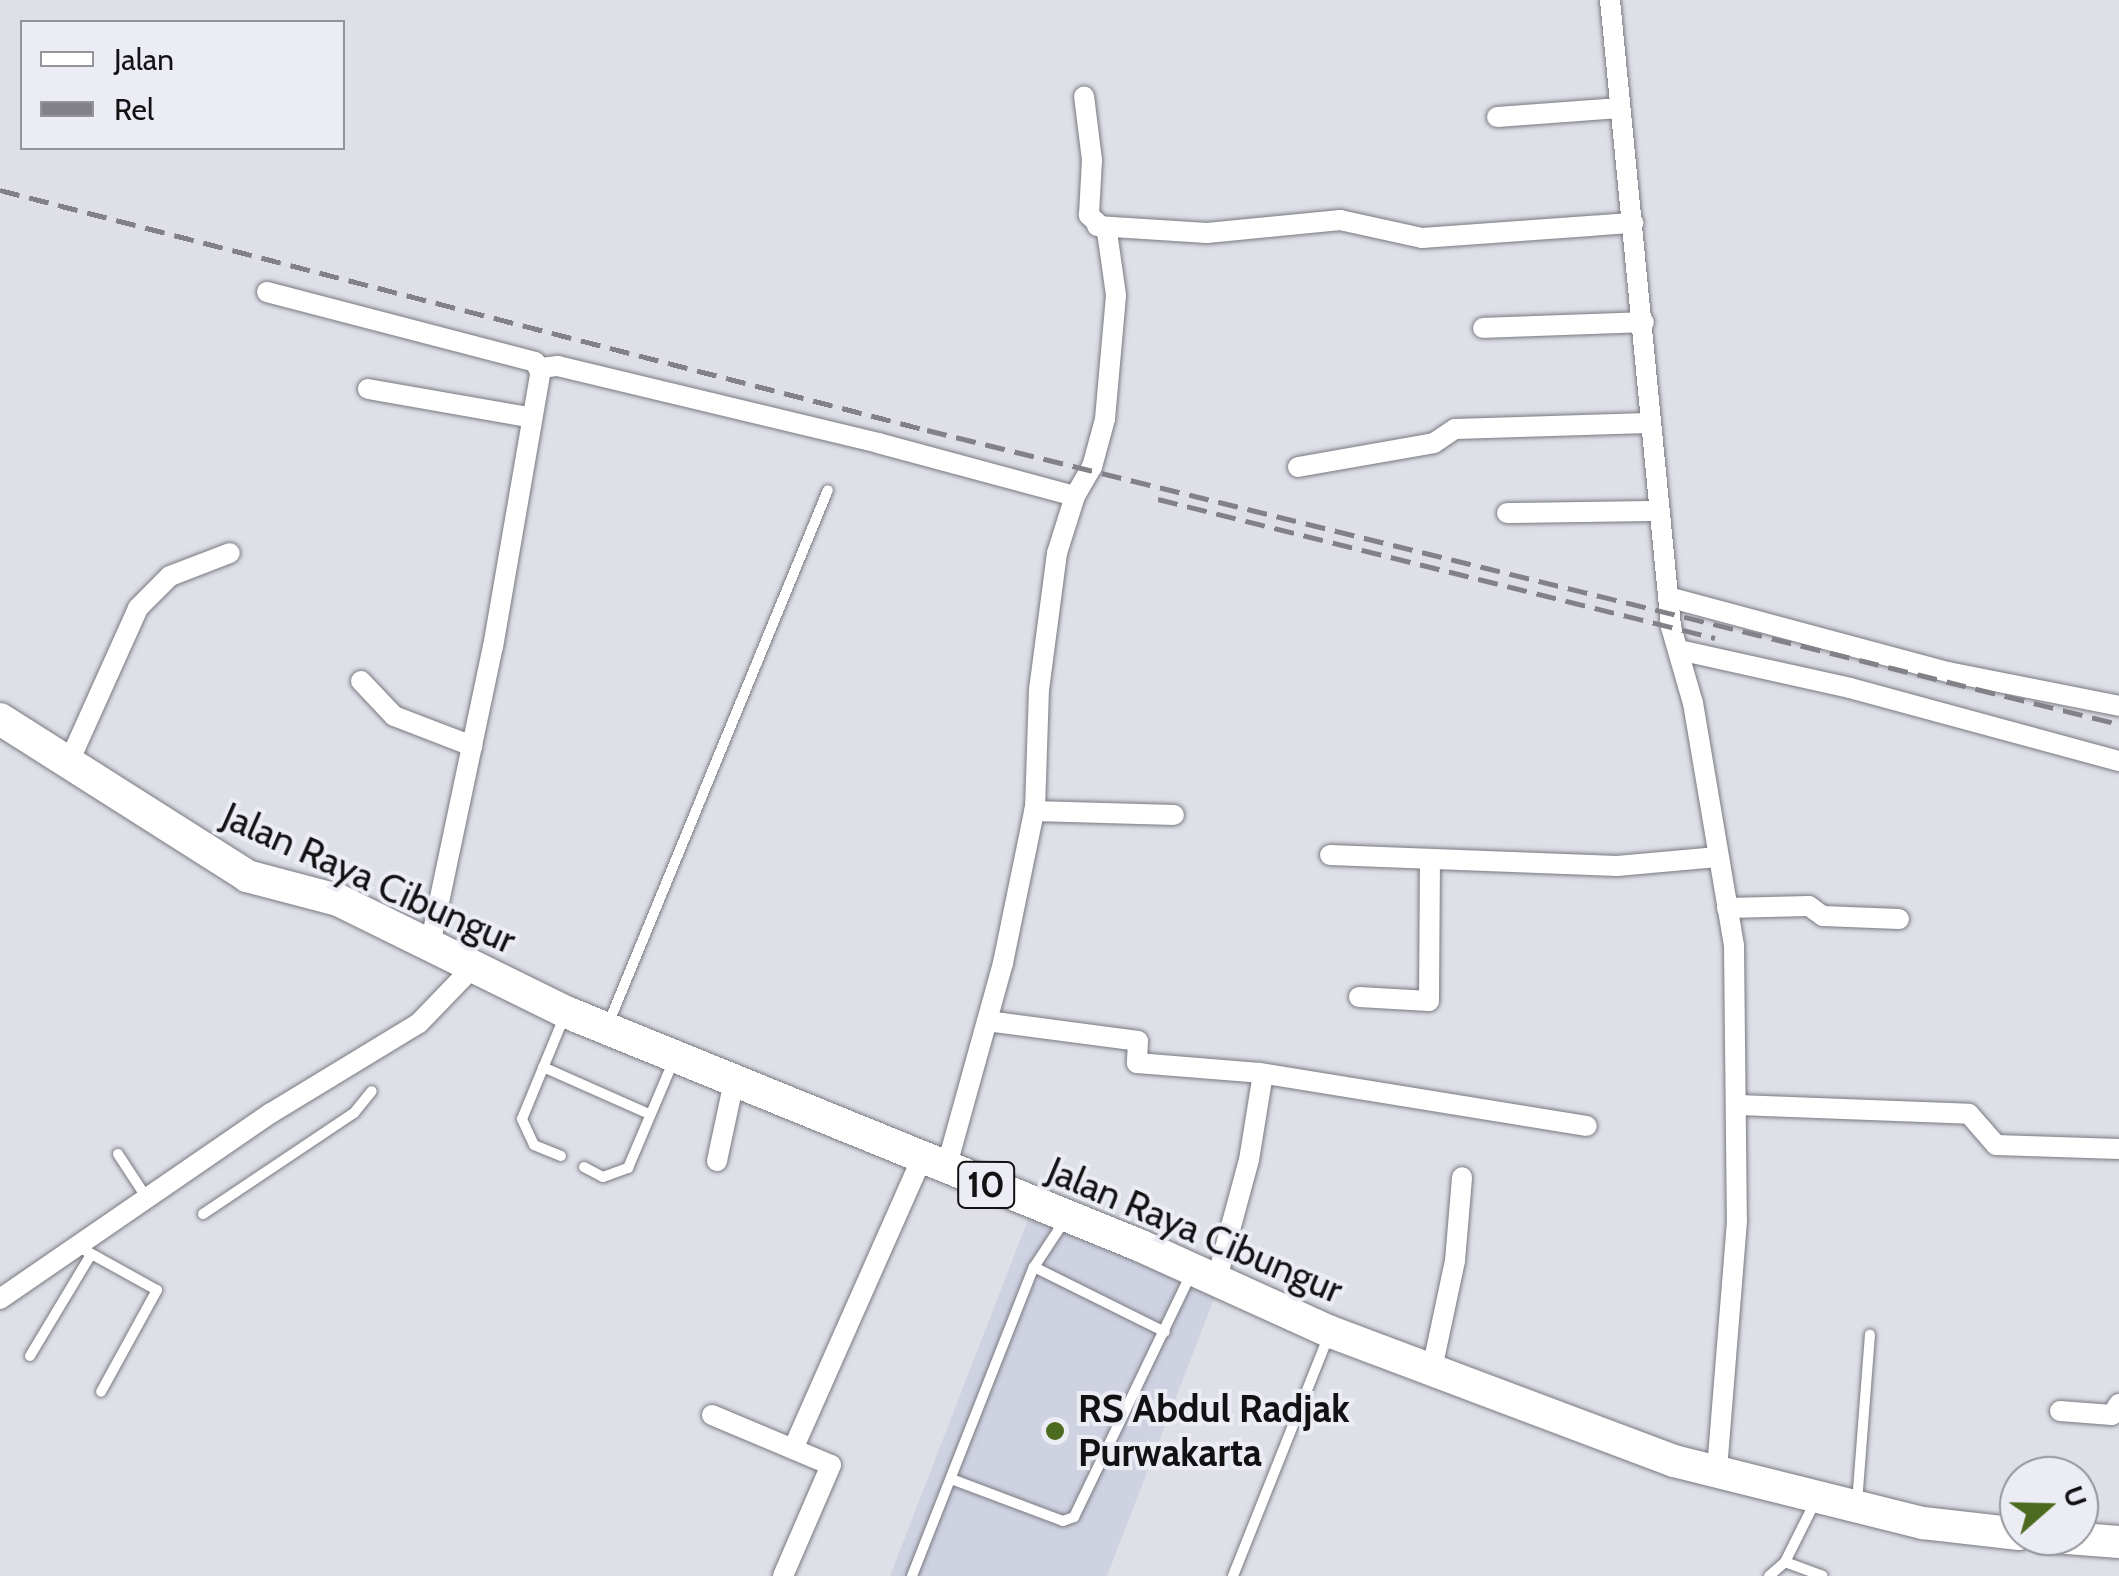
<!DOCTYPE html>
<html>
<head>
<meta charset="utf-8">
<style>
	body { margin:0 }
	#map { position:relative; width:2119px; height:1576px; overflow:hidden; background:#dedfe7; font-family:Cabin,sans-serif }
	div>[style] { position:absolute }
	.built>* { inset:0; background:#cfd2e1 }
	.roads { filter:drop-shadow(0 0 2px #787981) drop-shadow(0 0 2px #787981) }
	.service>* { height:10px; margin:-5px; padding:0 5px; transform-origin:5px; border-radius:5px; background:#fff }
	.minor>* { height:20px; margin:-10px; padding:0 10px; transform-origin:10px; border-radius:10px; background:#fff }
	.trunk>* { height:32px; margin:-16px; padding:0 16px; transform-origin:16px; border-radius:16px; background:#fff }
	.rail>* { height:5px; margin-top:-2.5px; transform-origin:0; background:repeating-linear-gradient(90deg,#818187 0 20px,transparent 0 30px) }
	.dots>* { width:28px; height:28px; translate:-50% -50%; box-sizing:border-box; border:5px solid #ebecf4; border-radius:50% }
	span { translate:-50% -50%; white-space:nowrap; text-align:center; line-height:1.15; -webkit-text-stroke:8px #ebecf4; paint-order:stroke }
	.shield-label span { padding:2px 8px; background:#ebecf4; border:2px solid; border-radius:8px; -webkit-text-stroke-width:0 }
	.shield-label { font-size:35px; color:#121215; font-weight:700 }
	.street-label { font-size:38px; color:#121215 }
	.poi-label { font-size:38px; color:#121215; font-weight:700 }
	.left { translate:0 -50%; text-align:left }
	.legend { position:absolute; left:20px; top:20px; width:325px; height:130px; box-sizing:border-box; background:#ebecf4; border:2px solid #94959b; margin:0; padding:12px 18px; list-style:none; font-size:30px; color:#121215 }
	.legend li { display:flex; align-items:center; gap:20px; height:50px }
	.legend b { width:50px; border:2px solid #94959b }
	.north { position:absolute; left:1999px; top:1456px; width:100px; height:100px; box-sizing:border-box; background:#ebecf4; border:2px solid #94959b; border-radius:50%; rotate:70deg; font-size:28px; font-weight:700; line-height:40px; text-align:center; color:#121215 }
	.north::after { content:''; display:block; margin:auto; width:35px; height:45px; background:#4c6b21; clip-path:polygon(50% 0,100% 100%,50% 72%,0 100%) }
</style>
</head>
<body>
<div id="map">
	<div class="built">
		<div style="clip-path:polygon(1031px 1212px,1219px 1286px,1107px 1576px,890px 1576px)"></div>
	</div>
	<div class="roads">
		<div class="service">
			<div style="left:609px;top:1022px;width:575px;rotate:-67.63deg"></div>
			<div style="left:543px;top:1067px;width:116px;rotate:23.9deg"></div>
			<div style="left:118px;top:1154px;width:55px;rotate:56.9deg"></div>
			<div style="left:561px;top:1156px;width:29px;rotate:-158deg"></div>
			<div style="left:534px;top:1145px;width:29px;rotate:-115deg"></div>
			<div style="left:522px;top:1119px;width:110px;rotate:-67.6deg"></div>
			<div style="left:584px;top:1167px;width:21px;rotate:28deg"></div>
			<div style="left:603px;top:1177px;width:27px;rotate:-20deg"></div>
			<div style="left:628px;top:1168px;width:115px;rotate:-67deg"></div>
			<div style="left:203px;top:1214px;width:182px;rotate:-33.8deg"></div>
			<div style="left:354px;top:1113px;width:28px;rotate:-51deg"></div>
			<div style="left:79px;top:1247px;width:89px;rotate:28.9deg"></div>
			<div style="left:157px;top:1290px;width:116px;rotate:118.8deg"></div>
			<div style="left:1034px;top:1267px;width:146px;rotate:26.4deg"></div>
			<div style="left:30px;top:1356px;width:117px;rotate:-59deg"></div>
			<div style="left:954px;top:1480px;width:116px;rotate:20.6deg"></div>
			<div style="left:1063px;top:1521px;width:12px;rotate:-20deg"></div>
			<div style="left:1074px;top:1517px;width:272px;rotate:-64.3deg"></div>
			<div style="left:1857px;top:1503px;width:169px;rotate:-85.6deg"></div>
			<div style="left:1785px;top:1562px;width:40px;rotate:20.2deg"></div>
			<div style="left:912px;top:1576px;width:332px;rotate:-68.5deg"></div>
			<div style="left:1034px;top:1267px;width:56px;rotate:-56.6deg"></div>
			<div style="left:1233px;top:1576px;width:257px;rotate:-68.3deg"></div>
			<div style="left:1769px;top:1576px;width:21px;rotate:-41deg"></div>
			<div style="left:1785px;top:1562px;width:67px;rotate:-63.4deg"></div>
		</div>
		<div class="minor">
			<div style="left:1610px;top:0;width:630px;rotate:84.44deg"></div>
			<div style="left:1671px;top:627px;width:79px;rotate:73.9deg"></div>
			<div style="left:1693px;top:703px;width:246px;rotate:80.4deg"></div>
			<div style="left:1734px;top:946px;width:275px;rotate:89.4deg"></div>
			<div style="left:1737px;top:1221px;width:251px;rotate:94.6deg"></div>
			<div style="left:1497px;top:117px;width:123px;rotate:-4.2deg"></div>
			<div style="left:1097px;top:226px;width:110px;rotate:3.6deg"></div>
			<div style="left:1207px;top:233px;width:134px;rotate:-5.6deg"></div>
			<div style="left:1340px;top:220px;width:84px;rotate:12.4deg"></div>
			<div style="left:1422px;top:238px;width:212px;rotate:-4.1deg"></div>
			<div style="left:267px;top:292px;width:277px;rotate:14.6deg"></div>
			<div style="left:535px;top:362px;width:9px;rotate:63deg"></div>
			<div style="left:1483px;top:328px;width:161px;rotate:-2.1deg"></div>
			<div style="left:368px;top:389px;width:163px;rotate:9.9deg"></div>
			<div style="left:1298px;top:467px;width:138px;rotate:-10deg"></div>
			<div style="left:1434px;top:443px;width:25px;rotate:-34deg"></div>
			<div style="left:1455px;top:429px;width:193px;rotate:-1.8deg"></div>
			<div style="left:1075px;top:496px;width:34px;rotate:-60deg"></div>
			<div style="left:1092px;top:467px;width:50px;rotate:-74.8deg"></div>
			<div style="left:1105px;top:419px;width:124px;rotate:-84.9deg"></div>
			<div style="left:1116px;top:295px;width:64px;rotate:-98.1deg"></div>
			<div style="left:1107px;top:232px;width:25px;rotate:-137deg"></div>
			<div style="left:1089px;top:215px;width:55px;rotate:-86.9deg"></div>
			<div style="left:1092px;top:160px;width:64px;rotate:-97.1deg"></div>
			<div style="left:1507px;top:513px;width:150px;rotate:-0.8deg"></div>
			<div style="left:1668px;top:597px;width:290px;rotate:15deg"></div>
			<div style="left:1948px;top:672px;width:174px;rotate:11.2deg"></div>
			<div style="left:1679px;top:650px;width:175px;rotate:12.5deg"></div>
			<div style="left:1850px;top:688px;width:279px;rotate:15.2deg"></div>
			<div style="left:361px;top:681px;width:48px;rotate:46.7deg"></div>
			<div style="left:394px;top:716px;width:84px;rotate:21deg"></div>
			<div style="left:68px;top:764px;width:171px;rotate:-65.8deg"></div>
			<div style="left:138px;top:608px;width:45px;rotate:-45deg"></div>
			<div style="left:170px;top:576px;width:64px;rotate:-21deg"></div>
			<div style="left:1034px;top:811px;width:140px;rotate:1.6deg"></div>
			<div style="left:1330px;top:855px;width:287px;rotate:2.2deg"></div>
			<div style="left:1617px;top:866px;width:101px;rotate:-5.1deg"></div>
			<div style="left:1727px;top:908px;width:82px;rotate:-1.4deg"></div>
			<div style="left:1809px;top:906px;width:17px;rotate:36deg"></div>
			<div style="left:1823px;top:916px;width:76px;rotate:2.3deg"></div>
			<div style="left:430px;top:945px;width:305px;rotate:-78.1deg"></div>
			<div style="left:493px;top:647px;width:283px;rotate:-80.2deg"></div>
			<div style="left:541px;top:368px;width:17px;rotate:-7deg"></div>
			<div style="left:558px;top:366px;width:329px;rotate:13.5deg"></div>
			<div style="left:878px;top:443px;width:204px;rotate:15.1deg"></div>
			<div style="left:1075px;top:496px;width:60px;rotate:107.5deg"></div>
			<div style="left:1057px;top:553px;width:137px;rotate:97.5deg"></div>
			<div style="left:1039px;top:689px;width:118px;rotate:91.9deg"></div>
			<div style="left:1035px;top:807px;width:159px;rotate:101.6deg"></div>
			<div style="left:1003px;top:963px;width:214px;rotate:105.5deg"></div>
			<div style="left:1359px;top:997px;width:70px;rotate:3.3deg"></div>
			<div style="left:1429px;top:1001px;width:139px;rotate:-89.6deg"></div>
			<div style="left:987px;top:1021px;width:152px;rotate:7.5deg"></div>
			<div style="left:1138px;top:1041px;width:22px;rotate:93deg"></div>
			<div style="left:1137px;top:1063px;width:123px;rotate:4.6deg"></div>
			<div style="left:1260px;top:1073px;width:331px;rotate:9.2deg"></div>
			<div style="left:1738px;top:1105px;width:231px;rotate:2.2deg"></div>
			<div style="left:1969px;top:1114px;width:41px;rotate:48.9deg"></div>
			<div style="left:1996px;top:1145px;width:123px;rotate:1.9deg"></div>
			<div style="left:717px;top:1161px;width:82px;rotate:-78deg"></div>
			<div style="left:1216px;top:1282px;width:126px;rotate:-74.9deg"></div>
			<div style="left:1249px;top:1160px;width:87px;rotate:-80.8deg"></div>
			<div style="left:0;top:1299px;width:329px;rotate:-34.5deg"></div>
			<div style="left:271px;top:1113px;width:173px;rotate:-31.3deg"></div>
			<div style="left:419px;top:1023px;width:81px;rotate:-46deg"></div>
			<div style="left:1432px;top:1369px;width:110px;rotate:-78deg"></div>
			<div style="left:1455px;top:1261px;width:84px;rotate:-85.2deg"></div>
			<div style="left:2060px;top:1411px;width:52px;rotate:4.4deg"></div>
			<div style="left:2112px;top:1415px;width:13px;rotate:-58deg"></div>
			<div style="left:712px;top:1415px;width:129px;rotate:22.8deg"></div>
			<div style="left:831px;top:1465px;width:121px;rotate:113.4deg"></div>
			<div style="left:793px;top:1449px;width:321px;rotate:-66.1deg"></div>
		</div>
		<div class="trunk">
			<div style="left:0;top:719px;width:293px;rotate:32.4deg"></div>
			<div style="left:247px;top:876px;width:94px;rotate:14.8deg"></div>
			<div style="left:338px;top:900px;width:254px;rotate:26.2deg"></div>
			<div style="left:566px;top:1012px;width:621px;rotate:22.14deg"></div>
			<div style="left:1141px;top:1246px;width:209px;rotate:24.4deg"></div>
			<div style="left:1331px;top:1332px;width:366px;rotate:20.6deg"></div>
			<div style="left:1674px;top:1461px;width:257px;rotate:14deg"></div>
			<div style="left:1923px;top:1523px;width:97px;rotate:6.5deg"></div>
			<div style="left:2042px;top:1536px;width:77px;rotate:4.5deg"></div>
		</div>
	</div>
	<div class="rail">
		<div style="left:0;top:190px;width:958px;rotate:14.52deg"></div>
		<div style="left:927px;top:430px;width:1228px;rotate:13.86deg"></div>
		<div style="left:1158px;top:499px;width:574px;rotate:14.01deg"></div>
	</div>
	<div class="dots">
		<div style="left:1055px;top:1431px;background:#4c6b21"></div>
	</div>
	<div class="shield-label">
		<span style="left:986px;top:1185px">10</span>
	</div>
	<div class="street-label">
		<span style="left:369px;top:878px;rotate:24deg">Jalan Raya Cibungur</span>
		<span style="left:1195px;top:1230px;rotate:23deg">Jalan Raya Cibungur</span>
	</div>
	<div class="poi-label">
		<span class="left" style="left:1078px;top:1431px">RS Abdul Radjak<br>Purwakarta</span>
	</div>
	<ul class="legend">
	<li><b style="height:12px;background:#fff"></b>Jalan</li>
	<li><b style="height:12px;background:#818187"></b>Rel</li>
	</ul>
	<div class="north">U</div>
</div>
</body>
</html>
